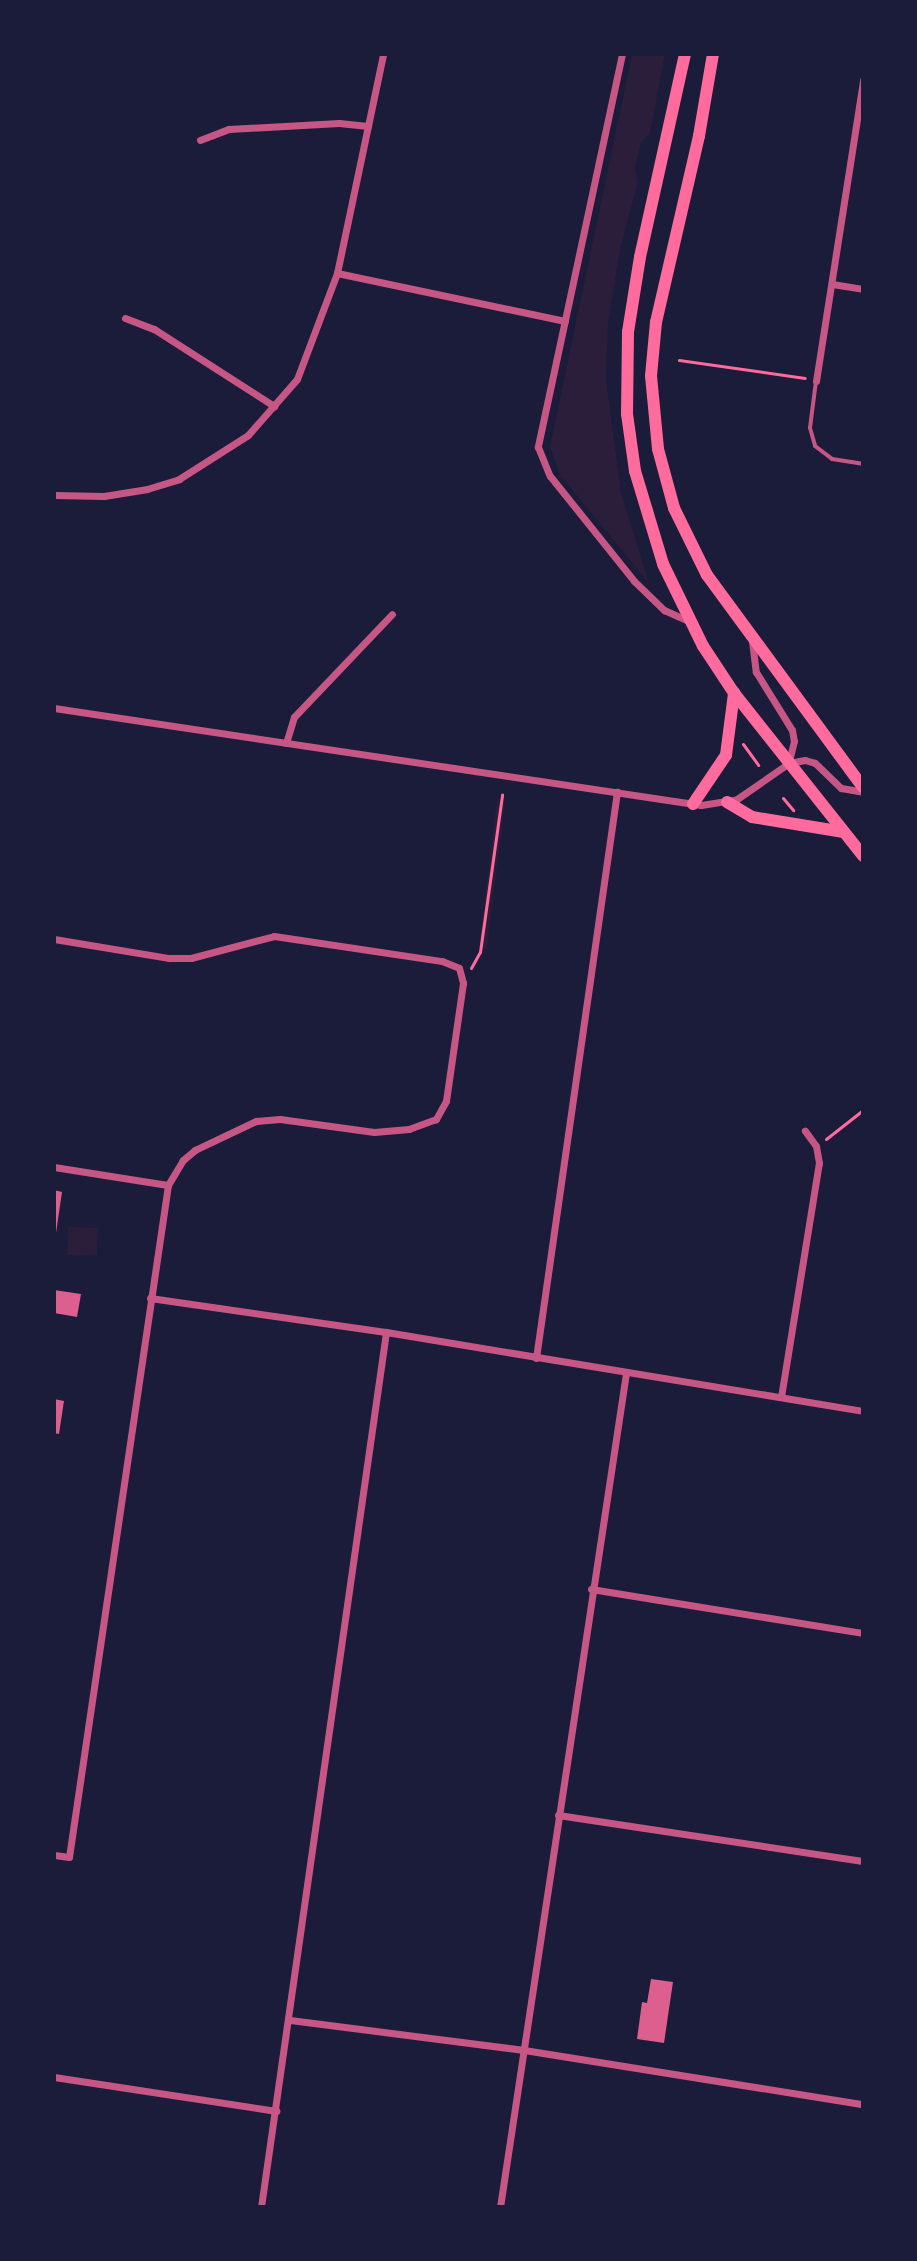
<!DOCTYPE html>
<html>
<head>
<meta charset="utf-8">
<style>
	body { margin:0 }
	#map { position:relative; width:917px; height:2261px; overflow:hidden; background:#1b1b3a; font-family:Figtree,sans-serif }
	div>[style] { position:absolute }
	.green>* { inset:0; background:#2a1e3b; transform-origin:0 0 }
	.building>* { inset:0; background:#dd5f8e }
	.path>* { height:3px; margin:-1.5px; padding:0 1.5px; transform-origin:1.5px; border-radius:1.5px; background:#ff6b9d }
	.service>* { height:4px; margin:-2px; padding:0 2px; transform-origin:2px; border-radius:2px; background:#c65784 }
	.minor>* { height:7px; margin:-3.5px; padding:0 3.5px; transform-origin:3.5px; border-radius:3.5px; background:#c65784 }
	.primary>* { height:12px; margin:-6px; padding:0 6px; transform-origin:6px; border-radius:6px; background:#ff6b9d }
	span { translate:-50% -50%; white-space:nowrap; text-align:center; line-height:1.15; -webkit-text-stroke:6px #1b1b3a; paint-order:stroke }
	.frame { position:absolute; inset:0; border:56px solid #1b1b3a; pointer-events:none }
</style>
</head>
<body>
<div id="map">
	<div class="green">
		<div style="clip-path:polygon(632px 54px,665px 54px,650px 133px,641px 142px,635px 168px,638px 182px,620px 249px,608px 324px,606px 380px,621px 493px,649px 583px,560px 475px,550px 447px)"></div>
		<div style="left:497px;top:800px;width:8px;height:149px;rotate:7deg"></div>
		<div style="left:68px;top:1227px;width:30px;height:28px;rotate:2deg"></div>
	</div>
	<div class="building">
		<div style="clip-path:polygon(54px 1190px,62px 1192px,56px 1233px,54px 1233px)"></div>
		<div style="clip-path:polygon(54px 1290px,81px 1294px,77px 1317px,54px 1313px)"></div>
		<div style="clip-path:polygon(54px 1399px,64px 1401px,59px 1434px,54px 1433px)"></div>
		<div style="clip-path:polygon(651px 1979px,673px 1982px,664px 2043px,637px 2039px,642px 2002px,647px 2003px)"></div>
	</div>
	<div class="path">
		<div style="left:679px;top:360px;width:127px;rotate:8.1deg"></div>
		<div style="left:743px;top:744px;width:26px;rotate:54deg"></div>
		<div style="left:783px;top:798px;width:16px;rotate:50deg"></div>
		<div style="left:471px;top:968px;width:18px;rotate:-61deg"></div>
		<div style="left:480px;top:952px;width:159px;rotate:-82deg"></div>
		<div style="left:826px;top:1139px;width:47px;rotate:-38.1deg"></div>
	</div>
	<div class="service">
		<div style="left:816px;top:381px;width:47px;rotate:97.3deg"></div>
		<div style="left:810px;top:428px;width:19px;rotate:74deg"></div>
		<div style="left:815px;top:446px;width:21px;rotate:37deg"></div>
		<div style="left:832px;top:459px;width:31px;rotate:9deg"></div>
	</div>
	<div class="minor">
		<div style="left:622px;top:54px;width:402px;rotate:102.1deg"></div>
		<div style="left:538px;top:447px;width:31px;rotate:68deg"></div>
		<div style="left:550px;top:476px;width:134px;rotate:51.3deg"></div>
		<div style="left:634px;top:581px;width:42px;rotate:44deg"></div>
		<div style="left:664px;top:610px;width:27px;rotate:24deg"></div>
		<div style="left:200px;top:140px;width:31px;rotate:-21deg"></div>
		<div style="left:229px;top:129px;width:110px;rotate:-3.1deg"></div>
		<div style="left:339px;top:123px;width:29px;rotate:6deg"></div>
		<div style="left:337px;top:273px;width:233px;rotate:11.9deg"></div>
		<div style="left:832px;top:284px;width:31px;rotate:9deg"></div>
		<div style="left:125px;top:318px;width:31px;rotate:21deg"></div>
		<div style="left:154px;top:329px;width:143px;rotate:32.7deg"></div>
		<div style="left:816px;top:381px;width:305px;rotate:-81.1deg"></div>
		<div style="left:54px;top:495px;width:50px;rotate:1.1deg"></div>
		<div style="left:104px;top:496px;width:44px;rotate:-9.2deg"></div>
		<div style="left:147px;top:489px;width:34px;rotate:-17deg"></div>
		<div style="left:179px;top:479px;width:82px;rotate:-32.5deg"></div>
		<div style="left:248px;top:435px;width:74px;rotate:-48.8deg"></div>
		<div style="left:297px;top:379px;width:113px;rotate:-69.3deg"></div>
		<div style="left:337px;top:273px;width:224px;rotate:-78.1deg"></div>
		<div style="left:752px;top:641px;width:31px;rotate:83deg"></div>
		<div style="left:756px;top:672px;width:68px;rotate:58.2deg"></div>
		<div style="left:792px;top:730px;width:11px;rotate:80deg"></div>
		<div style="left:794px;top:741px;width:21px;rotate:104deg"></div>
		<div style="left:54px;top:708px;width:654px;rotate:8.53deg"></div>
		<div style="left:701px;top:805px;width:36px;rotate:-9deg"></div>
		<div style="left:737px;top:799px;width:63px;rotate:-34.7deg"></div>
		<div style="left:789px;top:763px;width:16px;rotate:-11deg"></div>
		<div style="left:805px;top:760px;width:10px;rotate:17deg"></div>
		<div style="left:815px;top:763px;width:36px;rotate:44deg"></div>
		<div style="left:841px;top:788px;width:22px;rotate:10deg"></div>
		<div style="left:286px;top:743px;width:27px;rotate:-73deg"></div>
		<div style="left:294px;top:717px;width:142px;rotate:-46.4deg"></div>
		<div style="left:54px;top:939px;width:117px;rotate:9.4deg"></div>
		<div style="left:169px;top:958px;width:22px"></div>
		<div style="left:191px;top:958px;width:86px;rotate:-14.8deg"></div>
		<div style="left:274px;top:936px;width:170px;rotate:8.5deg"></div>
		<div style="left:442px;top:961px;width:18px;rotate:22deg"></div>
		<div style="left:459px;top:968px;width:16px;rotate:75deg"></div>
		<div style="left:463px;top:983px;width:119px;rotate:98.2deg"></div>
		<div style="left:446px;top:1101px;width:21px;rotate:119deg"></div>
		<div style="left:436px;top:1119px;width:29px;rotate:160deg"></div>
		<div style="left:409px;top:1129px;width:35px;rotate:175deg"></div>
		<div style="left:374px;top:1132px;width:95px;rotate:-172.1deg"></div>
		<div style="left:280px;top:1119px;width:24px;rotate:175deg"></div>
		<div style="left:256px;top:1121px;width:68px;rotate:154.6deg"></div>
		<div style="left:195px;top:1150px;width:16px;rotate:140deg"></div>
		<div style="left:183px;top:1160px;width:29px;rotate:121deg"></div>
		<div style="left:168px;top:1185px;width:679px;rotate:98.38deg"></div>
		<div style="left:69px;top:1857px;width:15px;rotate:-172deg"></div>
		<div style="left:54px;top:1167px;width:115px;rotate:9deg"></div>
		<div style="left:150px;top:1298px;width:238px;rotate:8.2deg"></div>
		<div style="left:386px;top:1332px;width:483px;rotate:9.4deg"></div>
		<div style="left:536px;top:1358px;width:572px;rotate:-81.86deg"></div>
		<div style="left:781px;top:1397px;width:237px;rotate:-80.8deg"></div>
		<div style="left:819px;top:1163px;width:17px;rotate:-100deg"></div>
		<div style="left:816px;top:1146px;width:19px;rotate:-126deg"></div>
		<div style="left:591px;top:1589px;width:276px;rotate:9.2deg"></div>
		<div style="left:558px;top:1815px;width:308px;rotate:8.6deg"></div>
		<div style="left:290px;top:2020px;width:236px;rotate:7.3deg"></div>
		<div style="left:524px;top:2050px;width:343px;rotate:9.1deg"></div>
		<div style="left:54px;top:2077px;width:225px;rotate:8.7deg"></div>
		<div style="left:261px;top:2207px;width:884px;rotate:-81.87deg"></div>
		<div style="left:500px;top:2207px;width:843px;rotate:-81.41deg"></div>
	</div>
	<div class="primary">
		<div style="left:685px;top:54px;width:208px;rotate:102.5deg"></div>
		<div style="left:640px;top:257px;width:76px;rotate:99.1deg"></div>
		<div style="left:628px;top:332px;width:82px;rotate:90.7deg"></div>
		<div style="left:627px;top:414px;width:58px;rotate:82deg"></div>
		<div style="left:635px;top:471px;width:97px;rotate:73.2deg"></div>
		<div style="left:663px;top:564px;width:91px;rotate:64deg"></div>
		<div style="left:703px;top:646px;width:56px;rotate:56.6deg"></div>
		<div style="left:734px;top:693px;width:208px;rotate:51.6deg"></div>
		<div style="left:713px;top:54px;width:83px;rotate:99.7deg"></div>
		<div style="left:699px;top:136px;width:191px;rotate:103deg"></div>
		<div style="left:656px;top:322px;width:54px;rotate:95.3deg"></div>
		<div style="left:651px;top:376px;width:73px;rotate:84.5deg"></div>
		<div style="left:658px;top:449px;width:61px;rotate:74.8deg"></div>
		<div style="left:674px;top:508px;width:75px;rotate:63.8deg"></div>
		<div style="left:707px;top:575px;width:263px;rotate:53.7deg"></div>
		<div style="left:727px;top:802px;width:29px;rotate:31deg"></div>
		<div style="left:752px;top:817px;width:93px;rotate:9.3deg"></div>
		<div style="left:693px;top:804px;width:59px;rotate:-56deg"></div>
		<div style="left:726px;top:755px;width:63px;rotate:-82.6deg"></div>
	</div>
	<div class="frame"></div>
</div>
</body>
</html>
